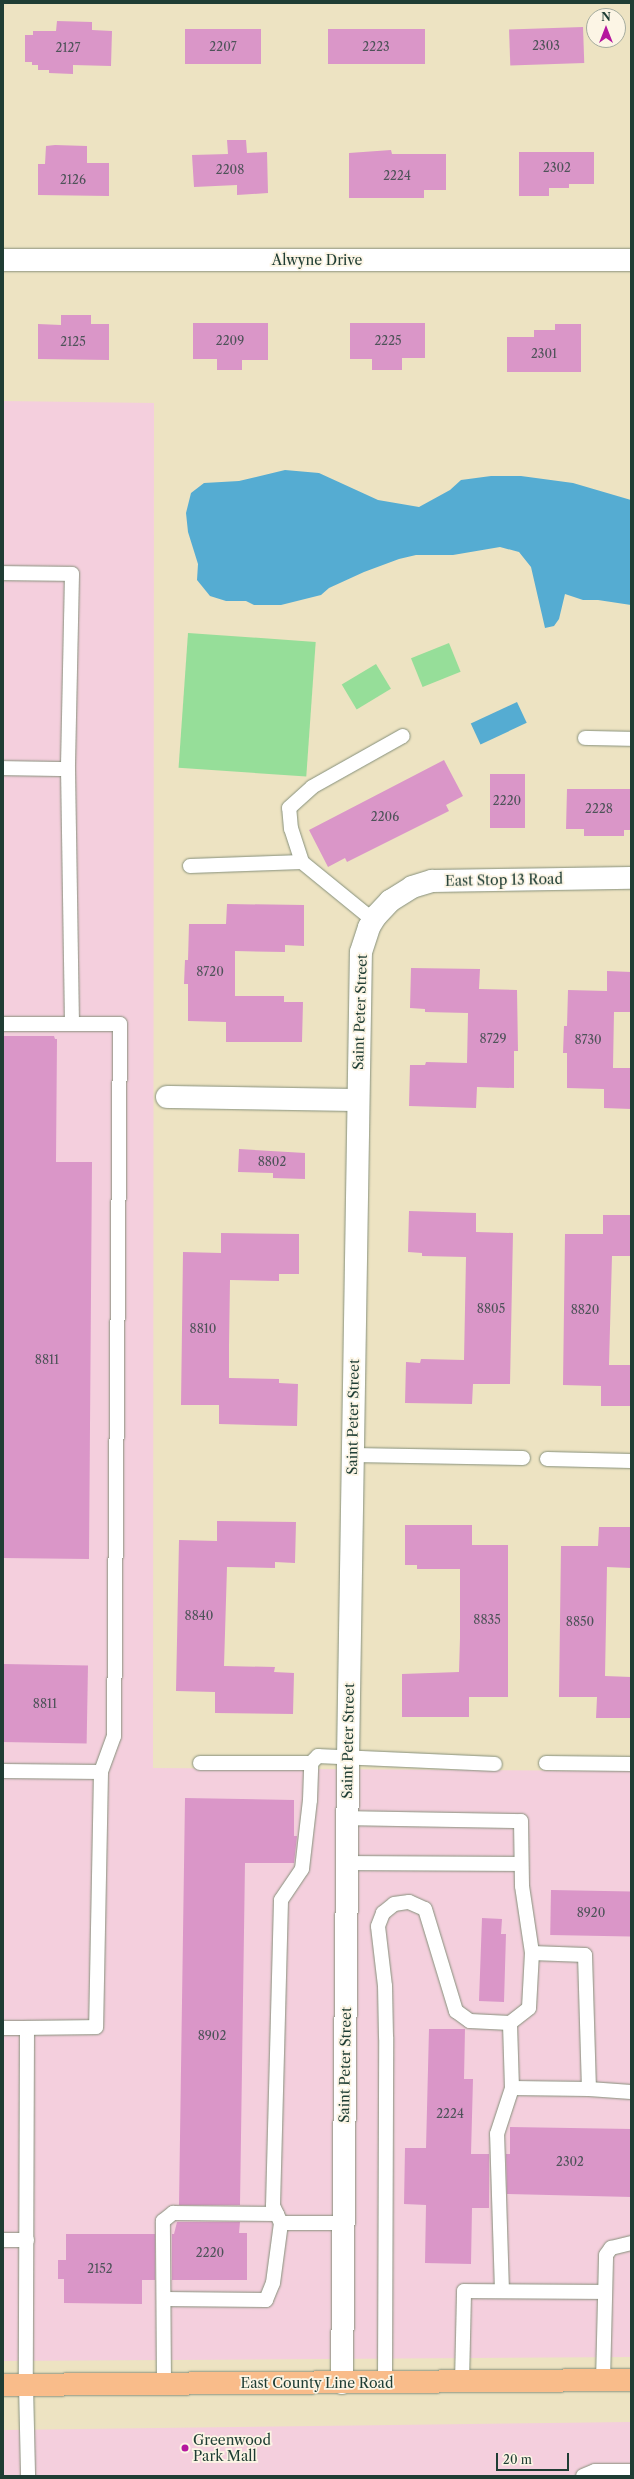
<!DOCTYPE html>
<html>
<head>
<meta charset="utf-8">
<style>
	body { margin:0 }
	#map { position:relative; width:634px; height:2479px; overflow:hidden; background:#ede3c2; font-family:"Libre Caslon Text",serif }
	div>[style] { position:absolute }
	.built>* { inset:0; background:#f4cfdd }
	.green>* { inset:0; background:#96de99; transform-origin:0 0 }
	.water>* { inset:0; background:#55acd2; transform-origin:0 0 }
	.building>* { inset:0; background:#da96c8; transform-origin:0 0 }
	.roads { filter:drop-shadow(0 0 1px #86907b) drop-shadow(0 0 1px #86907b) }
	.lane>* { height:14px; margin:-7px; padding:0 7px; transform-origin:7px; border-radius:7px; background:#fff }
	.street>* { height:22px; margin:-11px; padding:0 11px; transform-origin:11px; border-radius:11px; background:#fff }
	.primary>* { height:22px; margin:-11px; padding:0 11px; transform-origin:11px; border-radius:11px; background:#f9bc8a }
	.dots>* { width:11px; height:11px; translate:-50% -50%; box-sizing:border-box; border:2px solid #fcf5e5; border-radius:50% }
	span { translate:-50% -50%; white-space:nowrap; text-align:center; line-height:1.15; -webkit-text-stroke:3.5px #fcf5e5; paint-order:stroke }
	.number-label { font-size:12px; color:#4e5359 }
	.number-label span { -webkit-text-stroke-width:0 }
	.street-label { font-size:14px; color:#1f3d34 }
	.poi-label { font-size:14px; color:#1f3d34 }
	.left { translate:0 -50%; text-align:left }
	.frame { position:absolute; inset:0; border:4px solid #1f3d34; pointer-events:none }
	.north { position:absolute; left:586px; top:8px; width:40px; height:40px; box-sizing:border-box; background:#fcf5e5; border:1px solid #a4ab9e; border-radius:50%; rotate:0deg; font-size:11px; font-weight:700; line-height:16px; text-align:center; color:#1f3d34 }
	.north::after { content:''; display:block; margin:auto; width:14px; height:18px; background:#b5179e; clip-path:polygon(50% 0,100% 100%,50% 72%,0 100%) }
	.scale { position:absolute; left:496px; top:2453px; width:73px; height:18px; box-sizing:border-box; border:2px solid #1f3d34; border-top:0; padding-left:5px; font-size:12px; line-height:14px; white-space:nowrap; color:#1f3d34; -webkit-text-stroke:3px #fcf5e5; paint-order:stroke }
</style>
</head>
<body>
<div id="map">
	<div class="built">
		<div style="clip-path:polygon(3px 401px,154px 403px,153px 1768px,631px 1771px,631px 2357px,3px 2361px)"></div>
		<div style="clip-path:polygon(631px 2422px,631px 2476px,3px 2476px,3px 2430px)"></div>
	</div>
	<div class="green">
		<div style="left:188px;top:633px;width:128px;height:135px;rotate:4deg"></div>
		<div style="left:449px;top:643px;width:31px;height:41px;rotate:68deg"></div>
		<div style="left:376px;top:664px;width:29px;height:40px;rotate:59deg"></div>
	</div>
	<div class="water">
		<div style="clip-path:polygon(285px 470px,319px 473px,378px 500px,419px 507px,450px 490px,461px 480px,491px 476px,521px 476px,573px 483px,631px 500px,631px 605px,598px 600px,583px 600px,565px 594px,559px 619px,554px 626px,545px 628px,531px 567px,519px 552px,500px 547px,453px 555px,416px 555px,399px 559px,364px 572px,329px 588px,321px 595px,281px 605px,254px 605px,246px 601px,226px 601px,210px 596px,197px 580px,198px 564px,188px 532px,186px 513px,191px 493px,204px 483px,239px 481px)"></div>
		<div style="left:517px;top:702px;width:23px;height:51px;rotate:65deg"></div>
	</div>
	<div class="building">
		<div style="clip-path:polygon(57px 21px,92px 22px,92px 30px,112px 31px,111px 66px,73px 65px,73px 74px,49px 73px,49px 70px,38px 70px,38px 65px,32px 65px,32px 62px,25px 62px,25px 35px,33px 35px,33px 31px,56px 31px)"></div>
		<div style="left:583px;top:27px;width:36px;height:74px;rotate:88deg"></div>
		<div style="left:185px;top:29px;width:76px;height:35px"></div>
		<div style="left:328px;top:29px;width:97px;height:35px"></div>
		<div style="clip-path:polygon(227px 140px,246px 140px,247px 153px,267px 152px,268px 193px,237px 195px,237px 185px,194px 187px,192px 155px,228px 154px)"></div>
		<div style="clip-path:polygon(55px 145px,87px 146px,87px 163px,109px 163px,109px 196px,38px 195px,38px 164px,45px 164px,46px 146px)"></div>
		<div style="clip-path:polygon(391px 150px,392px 154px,446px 154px,446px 190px,424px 190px,424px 198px,349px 198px,349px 153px)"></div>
		<div style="clip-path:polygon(519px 152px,594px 152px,594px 184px,569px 184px,569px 188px,549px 188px,549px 196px,519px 196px)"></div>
		<div style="clip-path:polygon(61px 315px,91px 315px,91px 324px,109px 324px,109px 360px,38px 359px,38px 324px,61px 325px)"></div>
		<div style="clip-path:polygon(193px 323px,268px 323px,268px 360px,242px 360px,242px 370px,217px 370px,217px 359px,193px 359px)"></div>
		<div style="clip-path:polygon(350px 323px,425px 323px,425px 358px,402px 358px,402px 370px,372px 370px,372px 359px,350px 359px)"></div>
		<div style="clip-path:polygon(555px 324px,581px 324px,581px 372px,507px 372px,507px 337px,534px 337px,534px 330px,555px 330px)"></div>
		<div style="clip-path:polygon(444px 760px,463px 796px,446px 805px,449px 811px,347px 862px,345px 858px,328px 867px,309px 830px)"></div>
		<div style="left:490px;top:774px;width:35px;height:54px"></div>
		<div style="clip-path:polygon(567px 789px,631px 789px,631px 830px,624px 830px,624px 836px,584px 836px,584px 829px,566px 829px)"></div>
		<div style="clip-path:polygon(227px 904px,304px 905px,304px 946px,285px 945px,285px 952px,235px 951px,235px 996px,284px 996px,284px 1002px,303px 1002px,302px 1042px,226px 1042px,226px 1022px,188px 1021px,188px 984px,184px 984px,185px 960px,188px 960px,189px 924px,226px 924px)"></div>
		<div style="clip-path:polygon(411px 968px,480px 969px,479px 989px,517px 990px,518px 1051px,514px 1051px,514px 1088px,477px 1087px,476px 1108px,409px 1106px,410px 1065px,425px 1065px,426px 1062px,467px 1063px,468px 1013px,425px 1012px,425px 1009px,410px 1008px)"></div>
		<div style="clip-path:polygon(607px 971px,631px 972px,631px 1012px,614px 1012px,613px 1068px,631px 1068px,631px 1109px,604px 1108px,604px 1089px,567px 1088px,567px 1053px,563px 1053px,564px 1026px,567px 1026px,568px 990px,607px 991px)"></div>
		<div style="clip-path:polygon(3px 1036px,54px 1036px,55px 1039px,57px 1039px,56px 1162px,92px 1162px,89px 1559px,3px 1558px)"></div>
		<div style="clip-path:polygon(239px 1149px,305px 1153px,305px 1179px,273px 1178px,273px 1173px,238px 1172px)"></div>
		<div style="clip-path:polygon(409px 1211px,476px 1213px,476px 1232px,513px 1233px,510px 1384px,473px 1384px,472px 1404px,405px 1403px,406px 1362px,420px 1363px,421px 1359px,464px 1360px,466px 1257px,422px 1256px,422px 1253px,408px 1252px)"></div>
		<div style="clip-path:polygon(603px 1215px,631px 1215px,631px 1256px,612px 1256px,609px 1365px,631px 1365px,631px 1406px,601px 1406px,601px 1386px,563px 1385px,565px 1234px,603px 1234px)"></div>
		<div style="clip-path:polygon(221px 1233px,299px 1234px,299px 1274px,279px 1274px,279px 1281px,230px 1280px,229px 1346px,229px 1378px,279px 1379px,279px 1383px,298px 1384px,297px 1426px,219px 1424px,219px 1405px,181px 1405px,183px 1252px,221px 1253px)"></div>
		<div style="clip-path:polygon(217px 1521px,296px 1522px,295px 1563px,275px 1562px,275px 1568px,227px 1567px,224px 1666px,275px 1667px,274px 1672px,294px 1673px,293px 1714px,215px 1713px,215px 1692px,176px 1691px,179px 1540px,217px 1541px)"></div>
		<div style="clip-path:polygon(405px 1525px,472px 1525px,472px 1545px,508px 1545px,508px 1697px,469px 1697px,469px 1717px,402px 1717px,402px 1674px,459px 1672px,460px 1638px,460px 1569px,417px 1569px,417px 1565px,405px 1565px)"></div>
		<div style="clip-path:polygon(599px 1527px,631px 1527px,631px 1568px,607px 1567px,605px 1676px,631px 1677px,631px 1718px,596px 1718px,597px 1697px,559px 1697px,561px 1546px,598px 1546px)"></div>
		<div style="left:3px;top:1664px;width:85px;height:78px;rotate:1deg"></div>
		<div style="clip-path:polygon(185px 1798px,294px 1800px,294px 1836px,297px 1836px,294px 1863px,245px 1863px,240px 2205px,179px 2205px)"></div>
		<div style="left:551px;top:1890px;width:80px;height:45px;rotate:1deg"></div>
		<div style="clip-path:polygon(482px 1918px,502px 1919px,501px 1934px,506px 1934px,504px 2002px,479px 2001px)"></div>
		<div style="clip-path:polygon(429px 2029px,465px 2029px,464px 2079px,473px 2079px,471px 2154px,489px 2154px,489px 2208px,472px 2208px,471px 2264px,425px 2263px,426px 2205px,404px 2204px,405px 2148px,426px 2148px)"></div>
		<div style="clip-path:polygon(510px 2127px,631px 2129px,631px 2197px,507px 2194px,506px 2154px,510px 2154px)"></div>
		<div style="clip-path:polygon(177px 2222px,240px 2222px,239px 2233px,247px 2233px,247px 2280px,172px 2280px,172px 2234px,174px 2234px)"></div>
		<div style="clip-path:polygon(66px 2234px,155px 2234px,155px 2280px,142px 2280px,142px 2304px,64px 2303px,64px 2279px,58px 2279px,58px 2260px,66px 2260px)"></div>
	</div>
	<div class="roads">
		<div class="lane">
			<div style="left:3px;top:573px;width:69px;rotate:0.8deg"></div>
			<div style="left:72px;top:574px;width:195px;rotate:91.2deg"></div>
			<div style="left:585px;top:738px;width:46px;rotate:1.2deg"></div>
			<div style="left:3px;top:768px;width:65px;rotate:0.9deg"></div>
			<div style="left:68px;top:769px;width:255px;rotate:89.1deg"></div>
			<div style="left:190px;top:866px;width:112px;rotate:-2deg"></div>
			<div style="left:373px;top:920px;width:92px;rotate:-140.8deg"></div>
			<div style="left:302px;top:862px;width:35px;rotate:-108deg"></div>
			<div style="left:291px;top:829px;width:21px;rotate:-95deg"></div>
			<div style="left:289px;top:808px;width:31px;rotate:-42deg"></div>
			<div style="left:312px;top:787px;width:104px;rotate:-29.3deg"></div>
			<div style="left:3px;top:1024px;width:117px"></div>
			<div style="left:120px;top:1024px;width:712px;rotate:90.48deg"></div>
			<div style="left:114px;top:1736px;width:38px;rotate:110deg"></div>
			<div style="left:101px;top:1772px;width:255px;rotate:91.1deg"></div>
			<div style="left:96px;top:2027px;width:69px;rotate:179.2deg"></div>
			<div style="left:27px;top:2028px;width:357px;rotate:90.2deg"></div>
			<div style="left:26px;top:2385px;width:91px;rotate:88.7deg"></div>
			<div style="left:353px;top:1455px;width:170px;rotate:1deg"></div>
			<div style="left:547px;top:1459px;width:84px;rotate:1.4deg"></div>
			<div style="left:200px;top:1763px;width:111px"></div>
			<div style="left:546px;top:1763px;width:85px;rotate:0.7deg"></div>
			<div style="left:3px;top:1771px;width:98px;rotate:0.6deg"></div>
			<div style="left:347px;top:1818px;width:174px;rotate:1deg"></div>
			<div style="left:521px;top:1821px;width:65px;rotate:89.1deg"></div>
			<div style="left:522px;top:1886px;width:68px;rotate:81.5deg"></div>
			<div style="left:532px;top:1953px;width:53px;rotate:2.2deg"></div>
			<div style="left:585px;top:1955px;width:134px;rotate:88.3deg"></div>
			<div style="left:589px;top:2089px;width:42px;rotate:4.1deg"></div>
			<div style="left:347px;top:1863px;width:174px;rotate:0.3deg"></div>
			<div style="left:3px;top:2028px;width:24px"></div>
			<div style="left:512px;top:2088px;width:77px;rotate:0.7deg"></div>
			<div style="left:344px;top:2223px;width:63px;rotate:180deg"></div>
			<div style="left:281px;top:2223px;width:19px;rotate:-115deg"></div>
			<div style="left:273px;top:2206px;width:306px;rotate:-88.5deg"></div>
			<div style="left:281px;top:1900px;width:37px;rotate:-56deg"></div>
			<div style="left:302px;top:1869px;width:69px;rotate:-83.4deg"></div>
			<div style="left:310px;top:1800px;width:37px;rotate:-88deg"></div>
			<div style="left:311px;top:1763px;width:10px;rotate:-45deg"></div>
			<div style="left:318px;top:1756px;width:177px;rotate:2.6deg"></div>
			<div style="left:3px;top:2240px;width:24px"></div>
			<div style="left:502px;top:2291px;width:157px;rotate:-91.8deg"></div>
			<div style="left:497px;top:2134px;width:48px;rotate:-71.9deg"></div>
			<div style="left:512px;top:2088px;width:65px;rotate:-91.8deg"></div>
			<div style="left:164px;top:2299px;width:102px;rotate:0.6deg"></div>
			<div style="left:266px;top:2300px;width:18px;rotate:-68deg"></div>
			<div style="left:273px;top:2283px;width:61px;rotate:-82.4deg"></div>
			<div style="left:603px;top:2381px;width:126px;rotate:-88.6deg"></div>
			<div style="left:606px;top:2255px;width:9px;rotate:-54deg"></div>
			<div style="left:611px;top:2248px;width:21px;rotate:-14deg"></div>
			<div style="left:462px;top:2382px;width:91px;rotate:-88.7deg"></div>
			<div style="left:464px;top:2291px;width:141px;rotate:0.4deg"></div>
			<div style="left:385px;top:2383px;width:346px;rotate:-89.8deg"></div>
			<div style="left:386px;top:2037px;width:51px;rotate:-91.1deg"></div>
			<div style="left:385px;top:1986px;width:60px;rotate:-96.7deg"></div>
			<div style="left:378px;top:1926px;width:14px;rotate:-69deg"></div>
			<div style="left:383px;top:1913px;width:14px;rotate:-39deg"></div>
			<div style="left:394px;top:1904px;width:15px;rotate:-8deg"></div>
			<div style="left:409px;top:1902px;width:17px;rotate:24deg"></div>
			<div style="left:425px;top:1909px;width:107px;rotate:73.1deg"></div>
			<div style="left:456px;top:2011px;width:17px;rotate:36deg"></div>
			<div style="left:470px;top:2021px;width:40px;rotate:2.9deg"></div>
			<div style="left:510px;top:2023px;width:24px;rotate:-38deg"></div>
			<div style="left:529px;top:2008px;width:55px;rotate:-86.9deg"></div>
			<div style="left:164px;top:2384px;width:163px;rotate:-90.4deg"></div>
			<div style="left:163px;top:2221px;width:13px;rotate:-39deg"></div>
			<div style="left:173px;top:2213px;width:104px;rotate:0.6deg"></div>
			<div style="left:583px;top:2476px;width:13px;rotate:-23deg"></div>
			<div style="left:595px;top:2471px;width:36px"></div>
		</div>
		<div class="street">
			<div style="left:3px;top:260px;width:628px"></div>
			<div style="left:167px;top:1097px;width:191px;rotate:0.9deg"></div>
			<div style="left:342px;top:2383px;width:625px;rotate:-89.45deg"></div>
			<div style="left:348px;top:1758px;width:806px;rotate:-89.08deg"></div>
			<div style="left:361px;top:952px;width:26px;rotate:-72deg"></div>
			<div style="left:369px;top:927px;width:13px;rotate:-58deg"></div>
			<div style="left:376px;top:916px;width:21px;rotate:-47deg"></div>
			<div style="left:390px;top:901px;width:26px;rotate:-32deg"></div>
			<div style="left:412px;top:887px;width:21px;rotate:-17deg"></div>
			<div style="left:432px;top:881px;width:199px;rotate:-0.9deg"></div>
		</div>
		<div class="primary">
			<div style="left:3px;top:2385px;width:628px;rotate:-0.46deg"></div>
		</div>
	</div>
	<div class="dots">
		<div style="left:185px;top:2448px;background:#b5179e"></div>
	</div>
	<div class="number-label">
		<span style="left:546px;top:46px">2303</span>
		<span style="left:223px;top:47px">2207</span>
		<span style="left:376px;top:47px">2223</span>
		<span style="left:68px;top:48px">2127</span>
		<span style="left:557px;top:168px">2302</span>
		<span style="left:230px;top:170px">2208</span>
		<span style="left:397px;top:176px">2224</span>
		<span style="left:73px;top:180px">2126</span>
		<span style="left:230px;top:341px">2209</span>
		<span style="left:388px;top:341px">2225</span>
		<span style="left:73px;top:342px">2125</span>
		<span style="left:544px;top:354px">2301</span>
		<span style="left:507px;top:801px">2220</span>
		<span style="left:599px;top:809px">2228</span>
		<span style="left:385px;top:817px">2206</span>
		<span style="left:210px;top:972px">8720</span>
		<span style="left:493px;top:1039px">8729</span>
		<span style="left:588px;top:1040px">8730</span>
		<span style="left:272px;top:1162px">8802</span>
		<span style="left:491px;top:1309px">8805</span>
		<span style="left:585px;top:1310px">8820</span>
		<span style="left:203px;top:1329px">8810</span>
		<span style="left:47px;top:1360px">8811</span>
		<span style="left:199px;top:1616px">8840</span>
		<span style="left:487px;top:1620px">8835</span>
		<span style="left:580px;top:1622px">8850</span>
		<span style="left:45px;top:1704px">8811</span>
		<span style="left:591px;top:1913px">8920</span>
		<span style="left:212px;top:2036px">8902</span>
		<span style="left:450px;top:2114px">2224</span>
		<span style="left:570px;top:2162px">2302</span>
		<span style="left:210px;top:2253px">2220</span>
		<span style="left:100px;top:2269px">2152</span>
	</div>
	<div class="street-label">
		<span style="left:317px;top:260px">Alwyne Drive</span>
		<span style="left:504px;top:880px;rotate:-1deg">East Stop 13 Road</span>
		<span style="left:360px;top:1012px;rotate:-88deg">Saint Peter Street</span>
		<span style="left:353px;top:1417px;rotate:-89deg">Saint Peter Street</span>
		<span style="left:348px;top:1741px;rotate:-89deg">Saint Peter Street</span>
		<span style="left:345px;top:2065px;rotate:-89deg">Saint Peter Street</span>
		<span style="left:317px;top:2383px">East County Line Road</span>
	</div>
	<div class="poi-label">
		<span class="left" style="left:193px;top:2448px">Greenwood<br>Park Mall</span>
	</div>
	<div class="frame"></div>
	<div class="north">N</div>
	<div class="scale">20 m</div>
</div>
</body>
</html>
